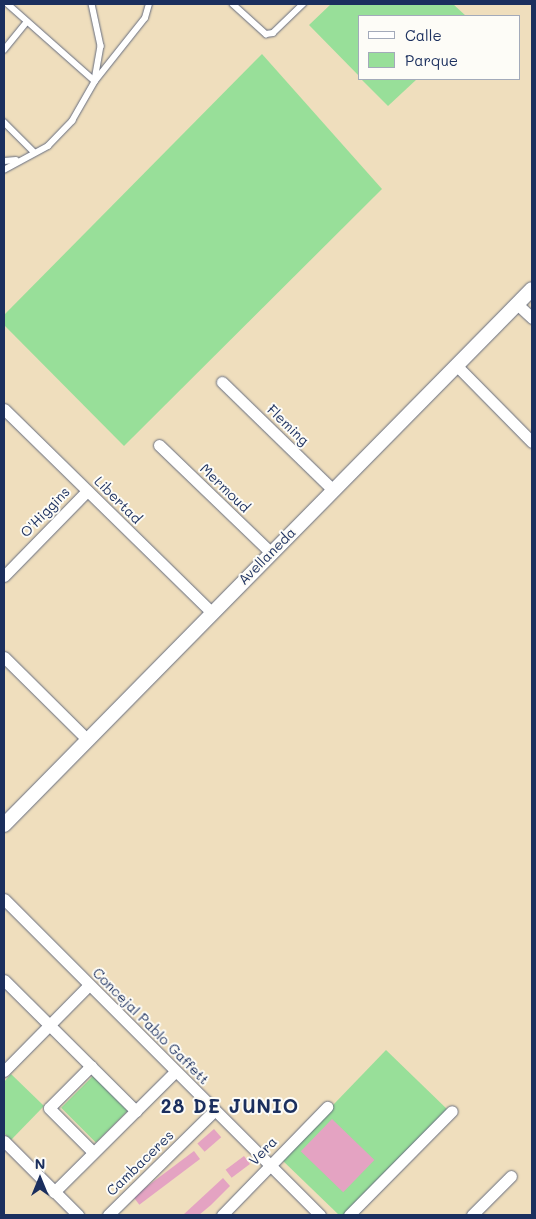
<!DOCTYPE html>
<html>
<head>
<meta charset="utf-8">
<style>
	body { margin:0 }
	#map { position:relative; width:536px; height:1219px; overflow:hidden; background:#efdebd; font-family:Mali,sans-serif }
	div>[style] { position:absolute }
	.green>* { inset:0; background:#98df99; transform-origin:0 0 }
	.building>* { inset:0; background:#e4a3c2; transform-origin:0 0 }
	.roads { filter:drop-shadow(0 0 1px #656c7f) drop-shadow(0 0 1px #656c7f) }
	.service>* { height:5.5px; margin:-2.75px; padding:0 2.75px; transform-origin:2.75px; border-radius:2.75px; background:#fff }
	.minor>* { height:11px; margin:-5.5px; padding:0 5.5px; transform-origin:5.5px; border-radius:5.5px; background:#fff }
	.tertiary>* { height:14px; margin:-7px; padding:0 7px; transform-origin:7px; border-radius:7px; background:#fff }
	span { translate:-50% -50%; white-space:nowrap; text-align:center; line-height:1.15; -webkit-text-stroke:4px #fdfcf7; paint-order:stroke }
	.street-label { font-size:14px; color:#1b2f5e }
	.district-label { font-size:19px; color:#1b2f5e; font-weight:700; letter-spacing:1px }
	.frame { position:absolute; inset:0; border:5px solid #1b2f5e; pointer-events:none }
	.legend { position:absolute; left:358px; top:15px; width:162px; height:65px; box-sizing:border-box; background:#fdfcf7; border:1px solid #a3aaba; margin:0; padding:6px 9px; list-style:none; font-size:15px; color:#1b2f5e }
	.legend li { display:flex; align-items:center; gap:10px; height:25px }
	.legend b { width:25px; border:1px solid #a3aaba }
	.north { position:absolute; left:15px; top:1154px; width:50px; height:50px; -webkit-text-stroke:4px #fdfcf7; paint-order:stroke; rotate:0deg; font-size:14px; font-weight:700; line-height:20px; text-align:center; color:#1b2f5e }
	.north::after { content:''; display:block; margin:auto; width:18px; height:22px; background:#1b2f5e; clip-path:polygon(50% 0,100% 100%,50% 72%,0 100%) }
</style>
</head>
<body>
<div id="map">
	<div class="green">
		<div style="clip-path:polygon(331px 4px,453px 4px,466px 16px,360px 16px,360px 77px,309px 25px)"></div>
		<div style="clip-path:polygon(262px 54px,382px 189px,124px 446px,4px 325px,4px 315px)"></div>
		<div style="clip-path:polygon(361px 79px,417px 79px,388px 106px)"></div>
		<div style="clip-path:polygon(386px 1050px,449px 1111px,348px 1215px,339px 1215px,281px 1159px)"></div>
		<div style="clip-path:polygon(11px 1074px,44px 1106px,11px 1140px,4px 1133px,4px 1082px)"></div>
		<div style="left:93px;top:1076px;width:49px;height:45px;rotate:45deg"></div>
	</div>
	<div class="building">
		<div style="left:332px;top:1119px;width:59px;height:45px;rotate:44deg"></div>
		<div style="left:214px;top:1129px;width:11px;height:22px;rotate:49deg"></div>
		<div style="left:194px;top:1151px;width:10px;height:76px;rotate:53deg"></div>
		<div style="left:244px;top:1156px;width:10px;height:23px;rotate:53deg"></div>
		<div style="clip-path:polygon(223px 1178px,230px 1186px,211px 1205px,199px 1215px,183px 1215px)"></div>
	</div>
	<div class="roads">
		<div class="service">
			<div style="left:8px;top:4px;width:116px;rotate:41.5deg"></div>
			<div style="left:92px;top:4px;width:43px;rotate:77.9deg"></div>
			<div style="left:101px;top:46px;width:35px;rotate:100deg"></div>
			<div style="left:233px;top:4px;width:45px;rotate:42.3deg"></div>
			<div style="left:266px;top:34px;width:7px;rotate:-8deg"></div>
			<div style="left:273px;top:33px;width:42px;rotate:-44deg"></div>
			<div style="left:4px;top:50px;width:36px;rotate:-51deg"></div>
			<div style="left:4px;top:122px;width:42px;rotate:45deg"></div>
			<div style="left:4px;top:161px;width:12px;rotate:-5deg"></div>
			<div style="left:4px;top:170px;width:50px;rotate:-28.6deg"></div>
			<div style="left:48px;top:146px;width:35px;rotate:-46deg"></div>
			<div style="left:72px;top:121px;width:46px;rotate:-60.1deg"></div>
			<div style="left:95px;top:81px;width:80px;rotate:-51.6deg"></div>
			<div style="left:145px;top:18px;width:15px;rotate:-74deg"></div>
		</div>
		<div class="minor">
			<div style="left:517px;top:304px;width:21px;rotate:43deg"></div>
			<div style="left:456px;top:365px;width:108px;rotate:45.4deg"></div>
			<div style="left:222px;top:382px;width:153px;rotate:44.2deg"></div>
			<div style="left:4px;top:409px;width:290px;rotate:44.4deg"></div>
			<div style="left:159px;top:445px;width:154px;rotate:43.9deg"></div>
			<div style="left:4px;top:576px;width:119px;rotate:-45.7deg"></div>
			<div style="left:4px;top:657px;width:117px;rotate:44.7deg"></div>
			<div style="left:4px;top:899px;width:447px;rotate:45deg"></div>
			<div style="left:4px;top:980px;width:186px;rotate:44.8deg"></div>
			<div style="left:91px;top:1066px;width:59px;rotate:135deg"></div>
			<div style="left:49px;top:1108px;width:62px;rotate:45deg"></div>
			<div style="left:4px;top:1071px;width:121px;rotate:-45.3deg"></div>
			<div style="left:4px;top:1141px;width:105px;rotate:45deg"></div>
			<div style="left:54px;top:1192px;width:170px;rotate:-44.8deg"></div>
			<div style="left:108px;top:1215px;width:148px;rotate:-44.5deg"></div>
			<div style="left:222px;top:1215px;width:151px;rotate:-45.8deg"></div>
			<div style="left:349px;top:1215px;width:146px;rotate:-45.3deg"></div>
			<div style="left:472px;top:1215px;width:55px;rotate:-45deg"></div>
		</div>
		<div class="tertiary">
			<div style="left:4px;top:825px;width:752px;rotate:-45.43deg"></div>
		</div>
	</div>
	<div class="street-label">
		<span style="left:288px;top:425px;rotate:44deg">Fleming</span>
		<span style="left:225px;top:488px;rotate:44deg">Mermoud</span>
		<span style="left:118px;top:500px;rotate:45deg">Libertad</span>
		<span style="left:45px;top:512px;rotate:-46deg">O'Higgins</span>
		<span style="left:267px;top:556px;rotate:-45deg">Avellaneda</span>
		<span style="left:151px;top:1026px;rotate:45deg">Concejal Pablo Gaffett</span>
		<span style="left:263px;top:1151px;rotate:-46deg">Vera</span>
		<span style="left:140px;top:1163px;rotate:-44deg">Cambaceres</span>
	</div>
	<div class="district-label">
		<span style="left:230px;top:1106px">28 DE JUNIO</span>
	</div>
	<div class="frame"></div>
	<ul class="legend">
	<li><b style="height:6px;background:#fff"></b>Calle</li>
	<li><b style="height:14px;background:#98df99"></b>Parque</li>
	</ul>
	<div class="north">N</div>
</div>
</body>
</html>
